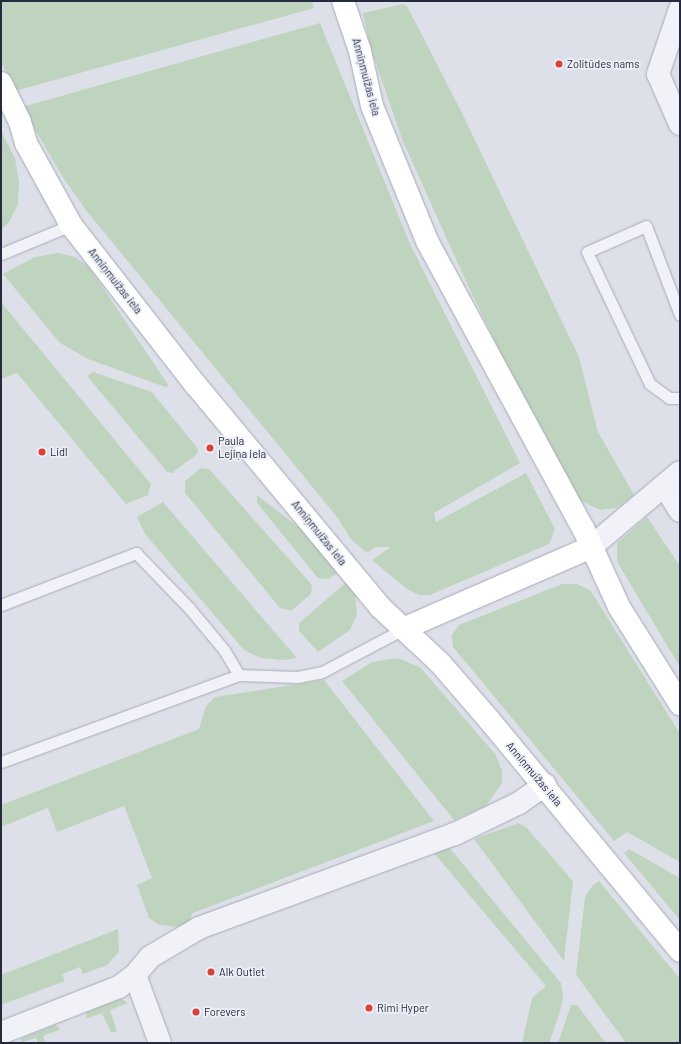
<!DOCTYPE html>
<html>
<head>
<meta charset="utf-8">
<style>
	body { margin:0 }
	#map { position:relative; width:681px; height:1044px; overflow:hidden; background:#dee0e9; font-family:Barlow,sans-serif }
	div>[style] { position:absolute }
	.green>* { inset:0; background:#bfd4be }
	.roads { filter:drop-shadow(0 0 1px #a7a9b7) drop-shadow(0 0 1px #a7a9b7) }
	.lane>* { height:11px; margin:-5.5px; padding:0 5.5px; transform-origin:5.5px; border-radius:5.5px; background:#f1f2f7 }
	.street>* { height:22px; margin:-11px; padding:0 11px; transform-origin:11px; border-radius:11px; background:#f1f2f7 }
	.secondary>* { height:22px; margin:-11px; padding:0 11px; transform-origin:11px; border-radius:11px; background:#fff }
	.dots>* { width:11px; height:11px; translate:-50% -50%; box-sizing:border-box; border:2px solid #edeff6; border-radius:50% }
	span { translate:-50% -50%; white-space:nowrap; text-align:center; line-height:1.15; -webkit-text-stroke:3.5px #edeff6; paint-order:stroke }
	.poi-label { font-size:11px; color:#262a41 }
	.left { translate:0 -50%; text-align:left }
	.street-label { font-size:11px; color:#262a41 }
	.frame { position:absolute; inset:0; border:2px solid #262a41; pointer-events:none }
</style>
</head>
<body>
<div id="map">
	<div class="green">
		<div style="clip-path:polygon(1px 1px,312px 1px,314px 8px,15px 91px,1px 62px)"></div>
		<div style="clip-path:polygon(403px 4px,407px 6px,461px 111px,579px 357px,598px 432px,634px 495px,617px 508px,600px 510px,579px 500px,530px 414px,463px 275px,402px 139px,370px 46px,363px 13px)"></div>
		<div style="clip-path:polygon(320px 23px,410px 244px,520px 463px,434px 513px,436px 522px,526px 473px,555px 529px,549px 544px,430px 595px,419px 595px,407px 589px,372px 560px,391px 547px,376px 547px,367px 553px,350px 538px,337px 517px,85px 209px,62px 176px,22px 107px)"></div>
		<div style="clip-path:polygon(1px 131px,15px 158px,19px 182px,18px 204px,9px 222px,1px 230px)"></div>
		<div style="clip-path:polygon(58px 253px,75px 257px,89px 267px,169px 386px,165px 387px,88px 359px,60px 343px,3px 274px,35px 257px)"></div>
		<div style="clip-path:polygon(1px 302px,151px 484px,148px 495px,126px 504px,17px 373px,1px 379px)"></div>
		<div style="clip-path:polygon(93px 372px,152px 392px,198px 449px,197px 454px,172px 473px,167px 472px,87px 376px)"></div>
		<div style="clip-path:polygon(201px 468px,209px 469px,312px 585px,311px 594px,291px 611px,280px 608px,185px 493px,185px 481px)"></div>
		<div style="clip-path:polygon(257px 495px,305px 532px,340px 571px,329px 579px,318px 578px,257px 503px)"></div>
		<div style="clip-path:polygon(163px 502px,297px 658px,283px 660px,261px 658px,244px 650px,145px 534px,137px 517px)"></div>
		<div style="clip-path:polygon(647px 517px,680px 566px,680px 667px,617px 562px,617px 543px)"></div>
		<div style="clip-path:polygon(348px 581px,355px 591px,357px 614px,350px 630px,318px 652px,299px 631px,299px 623px)"></div>
		<div style="clip-path:polygon(562px 584px,577px 584px,591px 591px,680px 734px,680px 862px,627px 832px,614px 841px,453px 647px,452px 635px,459px 625px)"></div>
		<div style="clip-path:polygon(398px 658px,420px 667px,496px 755px,502px 771px,502px 783px,486px 806px,454px 820px,342px 681px,372px 662px)"></div>
		<div style="clip-path:polygon(324px 680px,434px 821px,193px 913px,188px 923px,177px 927px,159px 925px,149px 918px,137px 885px,152px 878px,124px 806px,57px 832px,48px 808px,1px 827px,1px 805px,199px 729px,206px 706px,215px 697px)"></div>
		<div style="clip-path:polygon(518px 823px,526px 827px,573px 881px,564px 961px,474px 839px)"></div>
		<div style="clip-path:polygon(448px 846px,561px 983px,563px 996px,560px 1012px,549px 1043px,522px 1043px,532px 998px,546px 986px,433px 852px)"></div>
		<div style="clip-path:polygon(629px 849px,680px 878px,680px 920px,624px 853px)"></div>
		<div style="clip-path:polygon(599px 881px,680px 979px,680px 1043px,626px 1043px,576px 975px,585px 897px,592px 886px)"></div>
		<div style="clip-path:polygon(118px 929px,119px 952px,107px 965px,83px 974px,80px 967px,62px 974px,65px 981px,1px 1005px,1px 975px)"></div>
		<div style="clip-path:polygon(121px 999px,128px 1003px,110px 1010px,117px 1031px,111px 1033px,102px 1013px,86px 1019px,87px 1012px)"></div>
		<div style="clip-path:polygon(571px 1005px,577px 1005px,606px 1043px,558px 1043px)"></div>
		<div style="clip-path:polygon(55px 1025px,61px 1029px,43px 1036px,46px 1043px,38px 1043px,36px 1038px,20px 1043px,22px 1038px)"></div>
	</div>
	<div class="roads">
		<div class="lane">
			<div style="left:1px;top:254px;width:76px;rotate:-22.5deg"></div>
			<div style="left:680px;top:315px;width:95px;rotate:-110.9deg"></div>
			<div style="left:646px;top:226px;width:64px;rotate:156.2deg"></div>
			<div style="left:587px;top:252px;width:146px;rotate:64.5deg"></div>
			<div style="left:650px;top:384px;width:24px;rotate:36deg"></div>
			<div style="left:669px;top:398px;width:11px"></div>
			<div style="left:1px;top:605px;width:145px;rotate:-21.1deg"></div>
			<div style="left:136px;top:553px;width:78px;rotate:46deg"></div>
			<div style="left:190px;top:609px;width:53px;rotate:50.3deg"></div>
			<div style="left:224px;top:650px;width:29px;rotate:59deg"></div>
			<div style="left:1px;top:762px;width:253px;rotate:-20.1deg"></div>
			<div style="left:239px;top:675px;width:58px;rotate:2deg"></div>
			<div style="left:297px;top:677px;width:25px;rotate:-11deg"></div>
			<div style="left:322px;top:672px;width:94px;rotate:-27.9deg"></div>
		</div>
		<div class="street">
			<div style="left:680px;top:9px;width:69px;rotate:108.7deg"></div>
			<div style="left:658px;top:74px;width:55px;rotate:66.3deg"></div>
			<div style="left:665px;top:487px;width:28px;rotate:58deg"></div>
			<div style="left:591px;top:547px;width:116px;rotate:-40.1deg"></div>
			<div style="left:135px;top:975px;width:72px;rotate:69.8deg"></div>
			<div style="left:1px;top:1033px;width:127px;rotate:-21.3deg"></div>
			<div style="left:119px;top:987px;width:20px;rotate:-37deg"></div>
			<div style="left:135px;top:975px;width:23px;rotate:-50deg"></div>
			<div style="left:150px;top:957px;width:57px;rotate:-30.6deg"></div>
			<div style="left:199px;top:928px;width:273px;rotate:-20.2deg"></div>
			<div style="left:455px;top:834px;width:71px;rotate:-25.8deg"></div>
			<div style="left:519px;top:803px;width:32px;rotate:-35deg"></div>
		</div>
		<div class="secondary">
			<div style="left:343px;top:1px;width:53px;rotate:71.2deg"></div>
			<div style="left:360px;top:51px;width:56px;rotate:77.7deg"></div>
			<div style="left:372px;top:106px;width:148px;rotate:67.8deg"></div>
			<div style="left:428px;top:243px;width:324px;rotate:61.5deg"></div>
			<div style="left:583px;top:528px;width:87px;rotate:65.5deg"></div>
			<div style="left:619px;top:607px;width:115px;rotate:57.8deg"></div>
			<div style="left:1px;top:83px;width:43px;rotate:64deg"></div>
			<div style="left:20px;top:122px;width:22px;rotate:74deg"></div>
			<div style="left:26px;top:143px;width:94px;rotate:61.2deg"></div>
			<div style="left:71px;top:225px;width:202px;rotate:52.1deg"></div>
			<div style="left:195px;top:384px;width:290px;rotate:50.3deg"></div>
			<div style="left:380px;top:607px;width:82px;rotate:43deg"></div>
			<div style="left:440px;top:663px;width:77px;rotate:49.2deg"></div>
			<div style="left:490px;top:721px;width:298px;rotate:50.4deg"></div>
			<div style="left:405px;top:628px;width:203px;rotate:-23.5deg"></div>
		</div>
	</div>
	<div class="dots">
		<div style="left:559px;top:64px;background:#db3f36"></div>
		<div style="left:210px;top:448px;background:#db3f36"></div>
		<div style="left:42px;top:452px;background:#db3f36"></div>
		<div style="left:211px;top:972px;background:#db3f36"></div>
		<div style="left:369px;top:1008px;background:#db3f36"></div>
		<div style="left:196px;top:1012px;background:#db3f36"></div>
	</div>
	<div class="poi-label">
		<span class="left" style="left:567px;top:64px">Zolitūdes nams</span>
		<span class="left" style="left:218px;top:448px">Paula<br>Lejiņa iela</span>
		<span class="left" style="left:50px;top:452px">Lidl</span>
		<span class="left" style="left:219px;top:972px">Alk Outlet</span>
		<span class="left" style="left:377px;top:1008px">Rimi Hyper</span>
		<span class="left" style="left:204px;top:1012px">Forevers</span>
	</div>
	<div class="street-label">
		<span style="left:366px;top:77px;rotate:75deg">Anniņmuižas iela</span>
		<span style="left:115px;top:281px;rotate:52deg">Anniņmuižas iela</span>
		<span style="left:319px;top:533px;rotate:51deg">Anniņmuižas iela</span>
		<span style="left:534px;top:774px;rotate:50deg">Anniņmuižas iela</span>
	</div>
	<div class="frame"></div>
</div>
</body>
</html>
